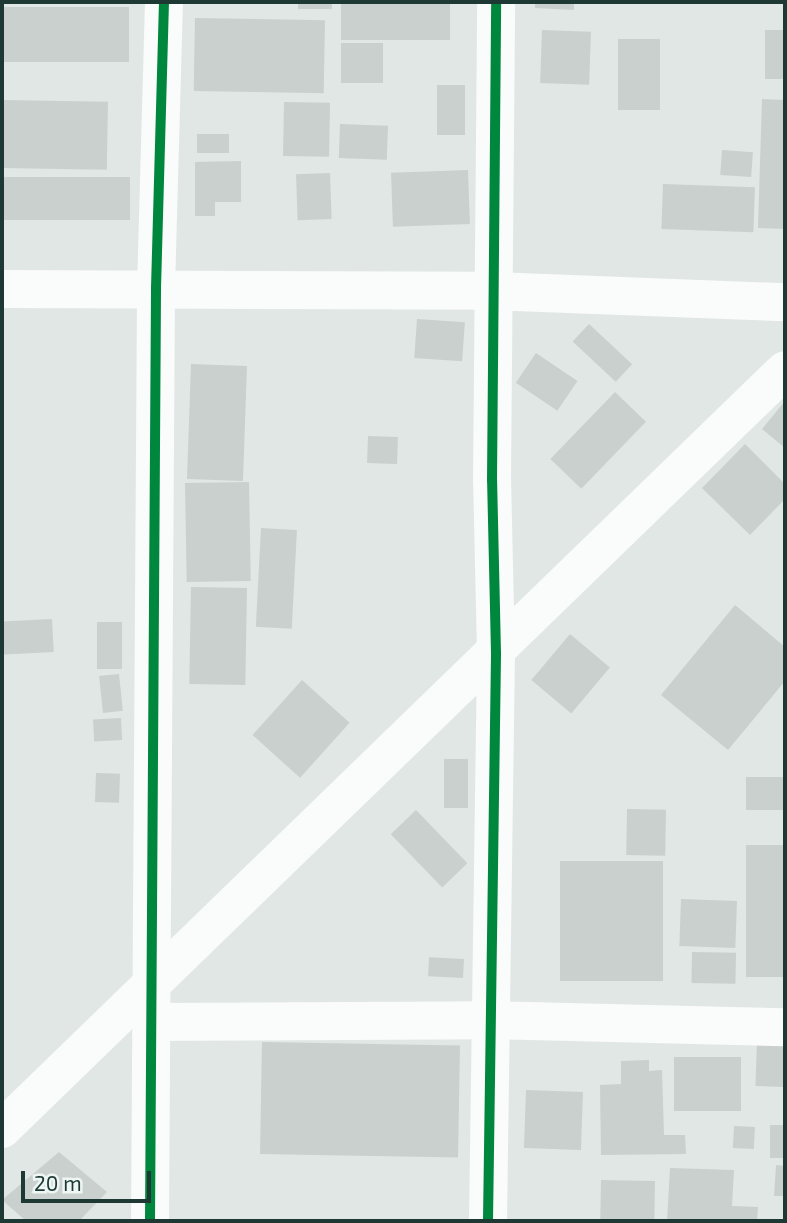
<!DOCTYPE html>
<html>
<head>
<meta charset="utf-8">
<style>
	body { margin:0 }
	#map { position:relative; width:787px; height:1223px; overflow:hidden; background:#e0e7e4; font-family:"Exo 2",sans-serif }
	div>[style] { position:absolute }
	.building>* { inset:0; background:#cad0ce; transform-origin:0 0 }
	.street>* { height:38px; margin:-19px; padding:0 19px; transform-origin:19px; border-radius:19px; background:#fafbfb }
	.cycleway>* { height:10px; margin:-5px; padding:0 5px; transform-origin:5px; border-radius:5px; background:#00873e }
	span { translate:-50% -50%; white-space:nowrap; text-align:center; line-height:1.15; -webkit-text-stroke:5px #edf6f2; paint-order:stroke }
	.frame { position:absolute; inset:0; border:4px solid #1e3933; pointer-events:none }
	.scale { position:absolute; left:21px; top:1171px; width:130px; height:32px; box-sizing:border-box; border:4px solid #1e3933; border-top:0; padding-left:9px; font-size:21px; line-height:24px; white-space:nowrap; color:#1e3933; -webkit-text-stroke:5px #edf6f2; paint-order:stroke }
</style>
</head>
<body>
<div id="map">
	<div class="building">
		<div style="left:298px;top:2px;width:34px;height:7px"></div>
		<div style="left:341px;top:2px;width:109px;height:38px"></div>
		<div style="clip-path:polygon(535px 2px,574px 2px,574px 10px,535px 8px)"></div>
		<div style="left:2px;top:7px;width:127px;height:55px"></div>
		<div style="left:195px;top:18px;width:130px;height:73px;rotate:1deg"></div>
		<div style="left:542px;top:30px;width:49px;height:53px;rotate:2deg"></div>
		<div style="left:765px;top:30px;width:20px;height:49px"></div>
		<div style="left:618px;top:39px;width:42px;height:71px"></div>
		<div style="left:383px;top:43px;width:40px;height:42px;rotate:90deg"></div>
		<div style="left:437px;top:85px;width:28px;height:50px"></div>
		<div style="clip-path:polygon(762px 99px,785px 100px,785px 229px,758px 228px)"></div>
		<div style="left:2px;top:100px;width:106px;height:68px;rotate:1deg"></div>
		<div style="left:284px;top:102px;width:46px;height:54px;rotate:1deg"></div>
		<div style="left:340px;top:124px;width:48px;height:34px;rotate:2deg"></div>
		<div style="left:229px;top:134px;width:19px;height:32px;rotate:90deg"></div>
		<div style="left:722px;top:150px;width:31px;height:25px;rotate:4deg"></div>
		<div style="clip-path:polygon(241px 161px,241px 202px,215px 202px,215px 216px,195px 216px,195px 162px)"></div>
		<div style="left:468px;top:170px;width:54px;height:77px;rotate:88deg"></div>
		<div style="left:330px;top:173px;width:46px;height:34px;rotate:88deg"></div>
		<div style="left:2px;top:177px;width:128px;height:43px"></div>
		<div style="left:663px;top:184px;width:92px;height:45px;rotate:2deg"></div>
		<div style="left:417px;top:319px;width:48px;height:39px;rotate:4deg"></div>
		<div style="left:589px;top:324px;width:59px;height:24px;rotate:43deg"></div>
		<div style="left:536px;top:353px;width:50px;height:36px;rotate:34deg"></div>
		<div style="left:191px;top:364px;width:56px;height:115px;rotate:2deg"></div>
		<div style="left:615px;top:392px;width:43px;height:93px;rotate:44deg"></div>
		<div style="clip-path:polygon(785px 401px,785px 448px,762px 429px)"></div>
		<div style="left:368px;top:436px;width:30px;height:27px;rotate:2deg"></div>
		<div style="clip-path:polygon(745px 444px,785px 484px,785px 499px,750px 535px,702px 488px)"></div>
		<div style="left:249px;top:482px;width:99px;height:64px;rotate:89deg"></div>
		<div style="left:261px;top:528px;width:36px;height:99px;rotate:3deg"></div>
		<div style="left:191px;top:587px;width:56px;height:97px;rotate:1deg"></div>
		<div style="clip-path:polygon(735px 605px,785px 647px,785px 681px,728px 750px,661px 695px)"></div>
		<div style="left:52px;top:619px;width:33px;height:50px;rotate:87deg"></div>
		<div style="left:97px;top:622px;width:25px;height:47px"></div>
		<div style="left:570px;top:634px;width:52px;height:60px;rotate:40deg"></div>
		<div style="left:119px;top:674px;width:37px;height:20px;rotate:84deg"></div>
		<div style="left:302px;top:680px;width:64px;height:74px;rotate:42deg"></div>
		<div style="left:121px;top:718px;width:22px;height:28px;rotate:87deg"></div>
		<div style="left:444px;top:759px;width:24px;height:49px"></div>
		<div style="left:96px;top:773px;width:24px;height:29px;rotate:2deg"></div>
		<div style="left:785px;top:777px;width:33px;height:39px;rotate:90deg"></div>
		<div style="left:627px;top:809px;width:39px;height:46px;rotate:1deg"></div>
		<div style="left:416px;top:810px;width:74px;height:35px;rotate:46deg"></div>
		<div style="left:785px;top:845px;width:132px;height:39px;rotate:90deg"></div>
		<div style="left:560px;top:861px;width:103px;height:120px"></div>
		<div style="left:681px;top:899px;width:56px;height:47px;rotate:2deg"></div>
		<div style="left:692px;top:952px;width:44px;height:31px;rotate:1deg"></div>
		<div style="left:464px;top:959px;width:19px;height:35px;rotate:93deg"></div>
		<div style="left:757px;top:1041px;width:28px;height:45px;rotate:2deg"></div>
		<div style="left:262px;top:1042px;width:198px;height:112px;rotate:1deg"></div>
		<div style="left:674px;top:1057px;width:67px;height:54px"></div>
		<div style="clip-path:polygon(649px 1060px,649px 1071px,662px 1070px,664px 1135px,685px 1135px,686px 1154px,601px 1155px,600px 1085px,621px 1084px,621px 1061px)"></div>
		<div style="left:526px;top:1090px;width:57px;height:58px;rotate:2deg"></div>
		<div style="left:785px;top:1125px;width:33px;height:15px;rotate:90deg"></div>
		<div style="left:734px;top:1126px;width:21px;height:22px;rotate:3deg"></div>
		<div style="clip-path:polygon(59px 1152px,107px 1192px,79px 1221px,26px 1221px,2px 1200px)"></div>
		<div style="clip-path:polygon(776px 1165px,785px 1166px,785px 1196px,774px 1196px)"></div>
		<div style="clip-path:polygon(670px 1168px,734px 1170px,732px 1206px,758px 1207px,757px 1221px,667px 1221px)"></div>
		<div style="left:601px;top:1180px;width:54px;height:41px;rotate:1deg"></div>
	</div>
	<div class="street">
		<div style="left:2px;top:289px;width:490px;rotate:0.2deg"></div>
		<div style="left:492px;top:291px;width:293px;rotate:2.2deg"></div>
		<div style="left:151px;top:1022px;width:339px;rotate:-0.3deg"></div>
		<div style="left:490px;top:1020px;width:295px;rotate:1.4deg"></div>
		<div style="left:2px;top:1129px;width:1090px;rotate:-44.11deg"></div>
		<div style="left:150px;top:1221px;width:933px;rotate:-89.63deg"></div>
		<div style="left:156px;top:288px;width:286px;rotate:-88.4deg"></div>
		<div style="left:488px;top:1221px;width:568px;rotate:-89.19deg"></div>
		<div style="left:496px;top:653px;width:173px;rotate:-91.3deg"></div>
		<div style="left:492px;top:480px;width:478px;rotate:-89.5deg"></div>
	</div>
	<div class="cycleway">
		<div style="left:150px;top:1221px;width:933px;rotate:-89.63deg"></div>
		<div style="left:156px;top:288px;width:286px;rotate:-88.4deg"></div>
		<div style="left:488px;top:1221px;width:568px;rotate:-89.19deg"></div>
		<div style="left:496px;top:653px;width:173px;rotate:-91.3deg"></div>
		<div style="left:492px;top:480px;width:478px;rotate:-89.5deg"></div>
	</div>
	<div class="frame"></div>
	<div class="scale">20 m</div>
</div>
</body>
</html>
